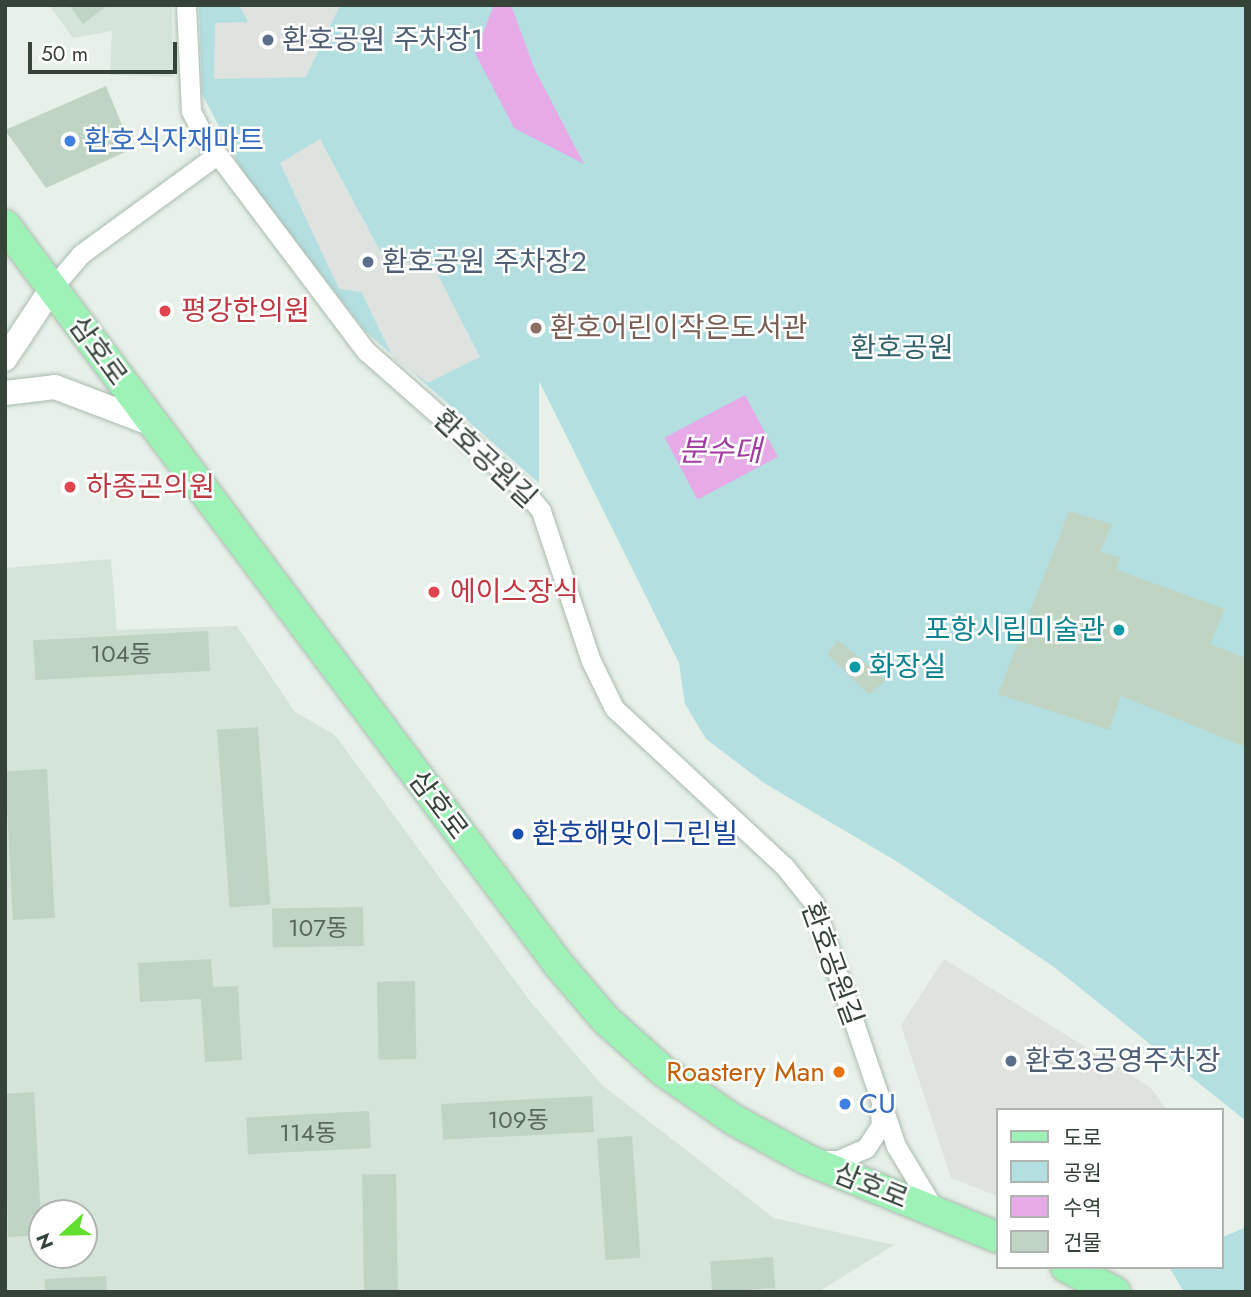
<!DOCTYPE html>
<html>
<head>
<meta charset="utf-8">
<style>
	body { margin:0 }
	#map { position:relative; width:1251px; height:1297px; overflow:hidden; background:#e7f1e9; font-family:Jost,"Noto Sans KR",sans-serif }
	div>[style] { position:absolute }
	.residential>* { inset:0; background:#d5e4d9 }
	.green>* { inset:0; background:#b4dfe1 }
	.parking>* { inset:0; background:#dee3df }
	.water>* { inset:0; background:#e6aae7; transform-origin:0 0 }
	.building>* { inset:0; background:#c0d4c4; transform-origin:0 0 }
	.roads { filter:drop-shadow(0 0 2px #aabbaf) drop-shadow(0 0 2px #aabbaf) }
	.minor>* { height:19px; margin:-9.5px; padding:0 9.5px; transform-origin:9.5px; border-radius:9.5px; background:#fff }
	.tertiary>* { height:24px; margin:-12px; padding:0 12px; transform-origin:12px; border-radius:12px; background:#fff }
	.primary>* { height:30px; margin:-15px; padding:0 15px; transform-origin:15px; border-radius:15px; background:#9ff2b7 }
	.dots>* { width:19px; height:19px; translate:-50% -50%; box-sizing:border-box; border:4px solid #fff; border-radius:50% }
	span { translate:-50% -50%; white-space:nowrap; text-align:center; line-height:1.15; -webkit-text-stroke:5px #fff; paint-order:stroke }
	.number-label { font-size:24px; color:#58675c }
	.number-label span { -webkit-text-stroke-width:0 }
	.service-label { font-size:28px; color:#4e5e75 }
	.left { translate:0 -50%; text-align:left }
	.shop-label { font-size:28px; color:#366cbe }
	.health-label { font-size:28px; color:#be3a42 }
	.education-label { font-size:28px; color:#785e54 }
	.park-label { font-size:28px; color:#31616d }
	.street-label { font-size:28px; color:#364339 }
	.culture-label { font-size:28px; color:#0d838f }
	.right { translate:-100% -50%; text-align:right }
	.transit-label { font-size:28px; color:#164399 }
	.food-label { font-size:28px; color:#c56008 }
	.water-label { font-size:30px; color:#a13da1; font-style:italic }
	.frame { position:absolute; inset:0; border:7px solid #364339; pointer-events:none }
	.legend { position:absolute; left:996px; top:1108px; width:228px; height:161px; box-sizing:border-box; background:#fff; border:2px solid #afb4b0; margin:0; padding:9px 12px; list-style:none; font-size:21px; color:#364339 }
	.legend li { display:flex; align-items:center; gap:14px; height:35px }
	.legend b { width:35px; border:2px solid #afb4b0 }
	.north { position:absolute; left:28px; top:1199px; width:70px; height:70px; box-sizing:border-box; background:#fff; border:2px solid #afb4b0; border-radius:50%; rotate:248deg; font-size:19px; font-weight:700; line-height:28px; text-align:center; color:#364339 }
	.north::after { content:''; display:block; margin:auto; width:24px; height:32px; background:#5fe02f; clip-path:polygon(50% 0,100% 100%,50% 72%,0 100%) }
	.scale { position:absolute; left:28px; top:42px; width:149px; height:32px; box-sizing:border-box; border:4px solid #364339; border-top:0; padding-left:9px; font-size:21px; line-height:24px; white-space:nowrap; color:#364339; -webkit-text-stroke:5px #fff; paint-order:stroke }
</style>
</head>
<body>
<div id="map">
	<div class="residential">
		<div style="clip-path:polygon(49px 5px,172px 5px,173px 77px,110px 75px,112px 31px,73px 38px)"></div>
		<div style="clip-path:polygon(evenodd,111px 559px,117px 630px,237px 626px,295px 712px,335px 735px,530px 1001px,602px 1085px,774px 1218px,894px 1245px,818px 1292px,5px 1292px,5px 568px,111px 559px,42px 1213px,84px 1213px,84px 1255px,42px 1255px,42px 1213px)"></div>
	</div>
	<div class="green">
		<div style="clip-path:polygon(199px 5px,1246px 5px,1246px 1121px,1054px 967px,901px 864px,764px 783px,706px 739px,685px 704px,679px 663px,539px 381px,539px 483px,365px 331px,244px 174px,202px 94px)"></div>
		<div style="clip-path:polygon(1246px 1227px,1246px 1292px,1184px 1292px,1169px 1267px,1221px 1267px,1221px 1238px)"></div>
	</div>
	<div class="parking">
		<div style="clip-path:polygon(239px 5px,340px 5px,306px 77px,214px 79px,215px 23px,248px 22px)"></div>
		<div style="clip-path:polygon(320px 139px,383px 256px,435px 269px,480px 357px,428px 383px,394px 359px,361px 292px,339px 289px,280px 163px)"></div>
		<div style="clip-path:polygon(944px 959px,1151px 1088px,1167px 1110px,997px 1110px,997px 1196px,951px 1178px,901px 1025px)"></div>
	</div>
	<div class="water">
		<div style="clip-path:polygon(494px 5px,511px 5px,535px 70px,584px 164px,514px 128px,475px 53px)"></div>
		<div style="left:745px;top:395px;width:70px;height:91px;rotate:62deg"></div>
	</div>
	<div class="building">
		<div style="clip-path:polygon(69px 5px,108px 5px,83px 24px)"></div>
		<div style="clip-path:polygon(106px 86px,132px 149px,46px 188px,5px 130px)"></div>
		<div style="clip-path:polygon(1069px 511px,1112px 524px,1100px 552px,1120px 557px,1117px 570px,1225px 609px,1210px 644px,1246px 658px,1246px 747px,1121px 696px,1109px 730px,998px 694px)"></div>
		<div style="left:208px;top:631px;width:40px;height:175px;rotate:87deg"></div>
		<div style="clip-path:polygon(838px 640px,886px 680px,869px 695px,827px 654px)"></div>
		<div style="left:258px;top:727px;width:178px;height:41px;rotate:86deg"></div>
		<div style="left:47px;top:769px;width:149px;height:42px;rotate:87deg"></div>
		<div style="left:363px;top:907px;width:39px;height:91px;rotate:89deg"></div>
		<div style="clip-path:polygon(211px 959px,213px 987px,238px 986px,242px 1060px,205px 1062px,201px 999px,140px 1002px,138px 963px)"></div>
		<div style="left:415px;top:981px;width:78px;height:38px;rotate:89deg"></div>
		<div style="clip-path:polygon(34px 1092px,42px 1235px,8px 1237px,5px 1094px)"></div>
		<div style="left:592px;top:1096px;width:36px;height:151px;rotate:87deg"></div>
		<div style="left:369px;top:1111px;width:37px;height:123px;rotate:87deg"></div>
		<div style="left:632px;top:1136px;width:122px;height:35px;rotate:86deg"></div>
		<div style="left:396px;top:1174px;width:118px;height:34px;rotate:89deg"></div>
		<div style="left:773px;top:1257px;width:31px;height:63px;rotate:86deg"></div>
		<div style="clip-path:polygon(106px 1276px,107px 1292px,45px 1292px,45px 1279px)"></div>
	</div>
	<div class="roads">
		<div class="minor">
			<div style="left:186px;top:5px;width:106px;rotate:87.3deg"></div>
			<div style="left:191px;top:111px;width:27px;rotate:63deg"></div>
			<div style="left:203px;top:135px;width:271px;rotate:53deg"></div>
			<div style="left:366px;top:351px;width:208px;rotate:41.3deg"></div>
			<div style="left:522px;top:488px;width:30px;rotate:50deg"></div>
			<div style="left:541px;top:511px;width:158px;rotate:71.6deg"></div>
			<div style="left:591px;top:661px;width:52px;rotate:63.9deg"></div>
			<div style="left:614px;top:708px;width:233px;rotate:42.9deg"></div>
			<div style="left:785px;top:867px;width:45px;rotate:51.3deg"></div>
			<div style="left:813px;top:902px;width:258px;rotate:71.2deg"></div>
			<div style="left:896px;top:1146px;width:74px;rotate:58.9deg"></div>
			<div style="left:52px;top:288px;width:45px;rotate:-49.5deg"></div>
			<div style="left:81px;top:254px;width:168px;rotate:-36.1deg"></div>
			<div style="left:817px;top:1160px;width:21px"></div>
			<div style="left:838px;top:1160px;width:30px;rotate:-23deg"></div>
			<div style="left:866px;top:1148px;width:27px;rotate:-57deg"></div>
			<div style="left:881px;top:1125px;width:16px;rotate:-94deg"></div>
		</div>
		<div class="tertiary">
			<div style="left:5px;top:359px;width:85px;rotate:-56.5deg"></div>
			<div style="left:5px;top:393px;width:50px;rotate:-6.8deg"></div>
			<div style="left:55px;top:387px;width:102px;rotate:20.8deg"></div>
		</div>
		<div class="primary">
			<div style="left:5px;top:225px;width:924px;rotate:53.18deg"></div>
			<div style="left:559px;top:965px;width:72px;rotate:49.5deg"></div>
			<div style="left:606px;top:1020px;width:76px;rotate:41.8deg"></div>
			<div style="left:663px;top:1071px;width:86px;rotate:34.6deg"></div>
			<div style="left:734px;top:1120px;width:84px;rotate:28.4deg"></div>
			<div style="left:808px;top:1160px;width:204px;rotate:22.2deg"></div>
			<div style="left:1066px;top:1267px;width:55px;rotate:27deg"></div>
		</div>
	</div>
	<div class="dots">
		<div style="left:268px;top:40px;background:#5c6f8a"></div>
		<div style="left:70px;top:141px;background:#3f7fe0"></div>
		<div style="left:368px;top:262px;background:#5c6f8a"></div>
		<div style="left:165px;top:311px;background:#e0444e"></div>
		<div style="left:536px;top:328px;background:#8d6e63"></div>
		<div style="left:70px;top:487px;background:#e0444e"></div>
		<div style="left:434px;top:592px;background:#e0444e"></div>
		<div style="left:1119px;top:630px;background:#0f9aa8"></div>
		<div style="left:855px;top:667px;background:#0f9aa8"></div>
		<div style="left:518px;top:834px;background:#1a4fb4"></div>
		<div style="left:1011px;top:1061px;background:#5c6f8a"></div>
		<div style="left:839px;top:1072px;background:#e8710a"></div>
		<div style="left:845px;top:1104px;background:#3f7fe0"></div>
	</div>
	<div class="number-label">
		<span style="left:121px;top:654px">104동</span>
		<span style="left:318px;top:928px">107동</span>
		<span style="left:518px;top:1120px">109동</span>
		<span style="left:308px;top:1133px">114동</span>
	</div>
	<div class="service-label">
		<span class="left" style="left:282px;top:40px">환호공원 주차장1</span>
		<span class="left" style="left:382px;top:262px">환호공원 주차장2</span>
		<span class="left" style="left:1025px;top:1061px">환호3공영주차장</span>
	</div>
	<div class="shop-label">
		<span class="left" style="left:84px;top:141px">환호식자재마트</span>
		<span class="left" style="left:859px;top:1104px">CU</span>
	</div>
	<div class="health-label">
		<span class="left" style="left:181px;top:311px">평강한의원</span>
		<span class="left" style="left:86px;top:487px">하종곤의원</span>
		<span class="left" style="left:450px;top:592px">에이스장식</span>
	</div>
	<div class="education-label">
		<span class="left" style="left:550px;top:328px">환호어린이작은도서관</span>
	</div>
	<div class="park-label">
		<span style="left:902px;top:348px">환호공원</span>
	</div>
	<div class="street-label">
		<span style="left:98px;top:351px;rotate:54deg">삼호로</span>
		<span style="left:485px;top:459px;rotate:43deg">환호공원길</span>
		<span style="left:438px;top:805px;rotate:53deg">삼호로</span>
		<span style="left:832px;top:964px;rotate:70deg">환호공원길</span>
		<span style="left:871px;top:1186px;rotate:22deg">삼호로</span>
	</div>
	<div class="culture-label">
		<span class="right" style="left:1105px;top:630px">포항시립미술관</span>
		<span class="left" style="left:869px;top:667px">화장실</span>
	</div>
	<div class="transit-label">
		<span class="left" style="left:532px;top:834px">환호해맞이그린빌</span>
	</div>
	<div class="food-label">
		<span class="right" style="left:825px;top:1072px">Roastery Man</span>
	</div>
	<div class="water-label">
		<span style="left:720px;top:451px">분수대</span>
	</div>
	<div class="frame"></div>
	<ul class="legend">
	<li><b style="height:9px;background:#9ff2b7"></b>도로</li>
	<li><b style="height:19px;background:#b4dfe1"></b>공원</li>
	<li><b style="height:19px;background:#e6aae7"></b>수역</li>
	<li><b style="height:19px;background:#c0d4c4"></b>건물</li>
	</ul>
	<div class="north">N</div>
	<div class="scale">50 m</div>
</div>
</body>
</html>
